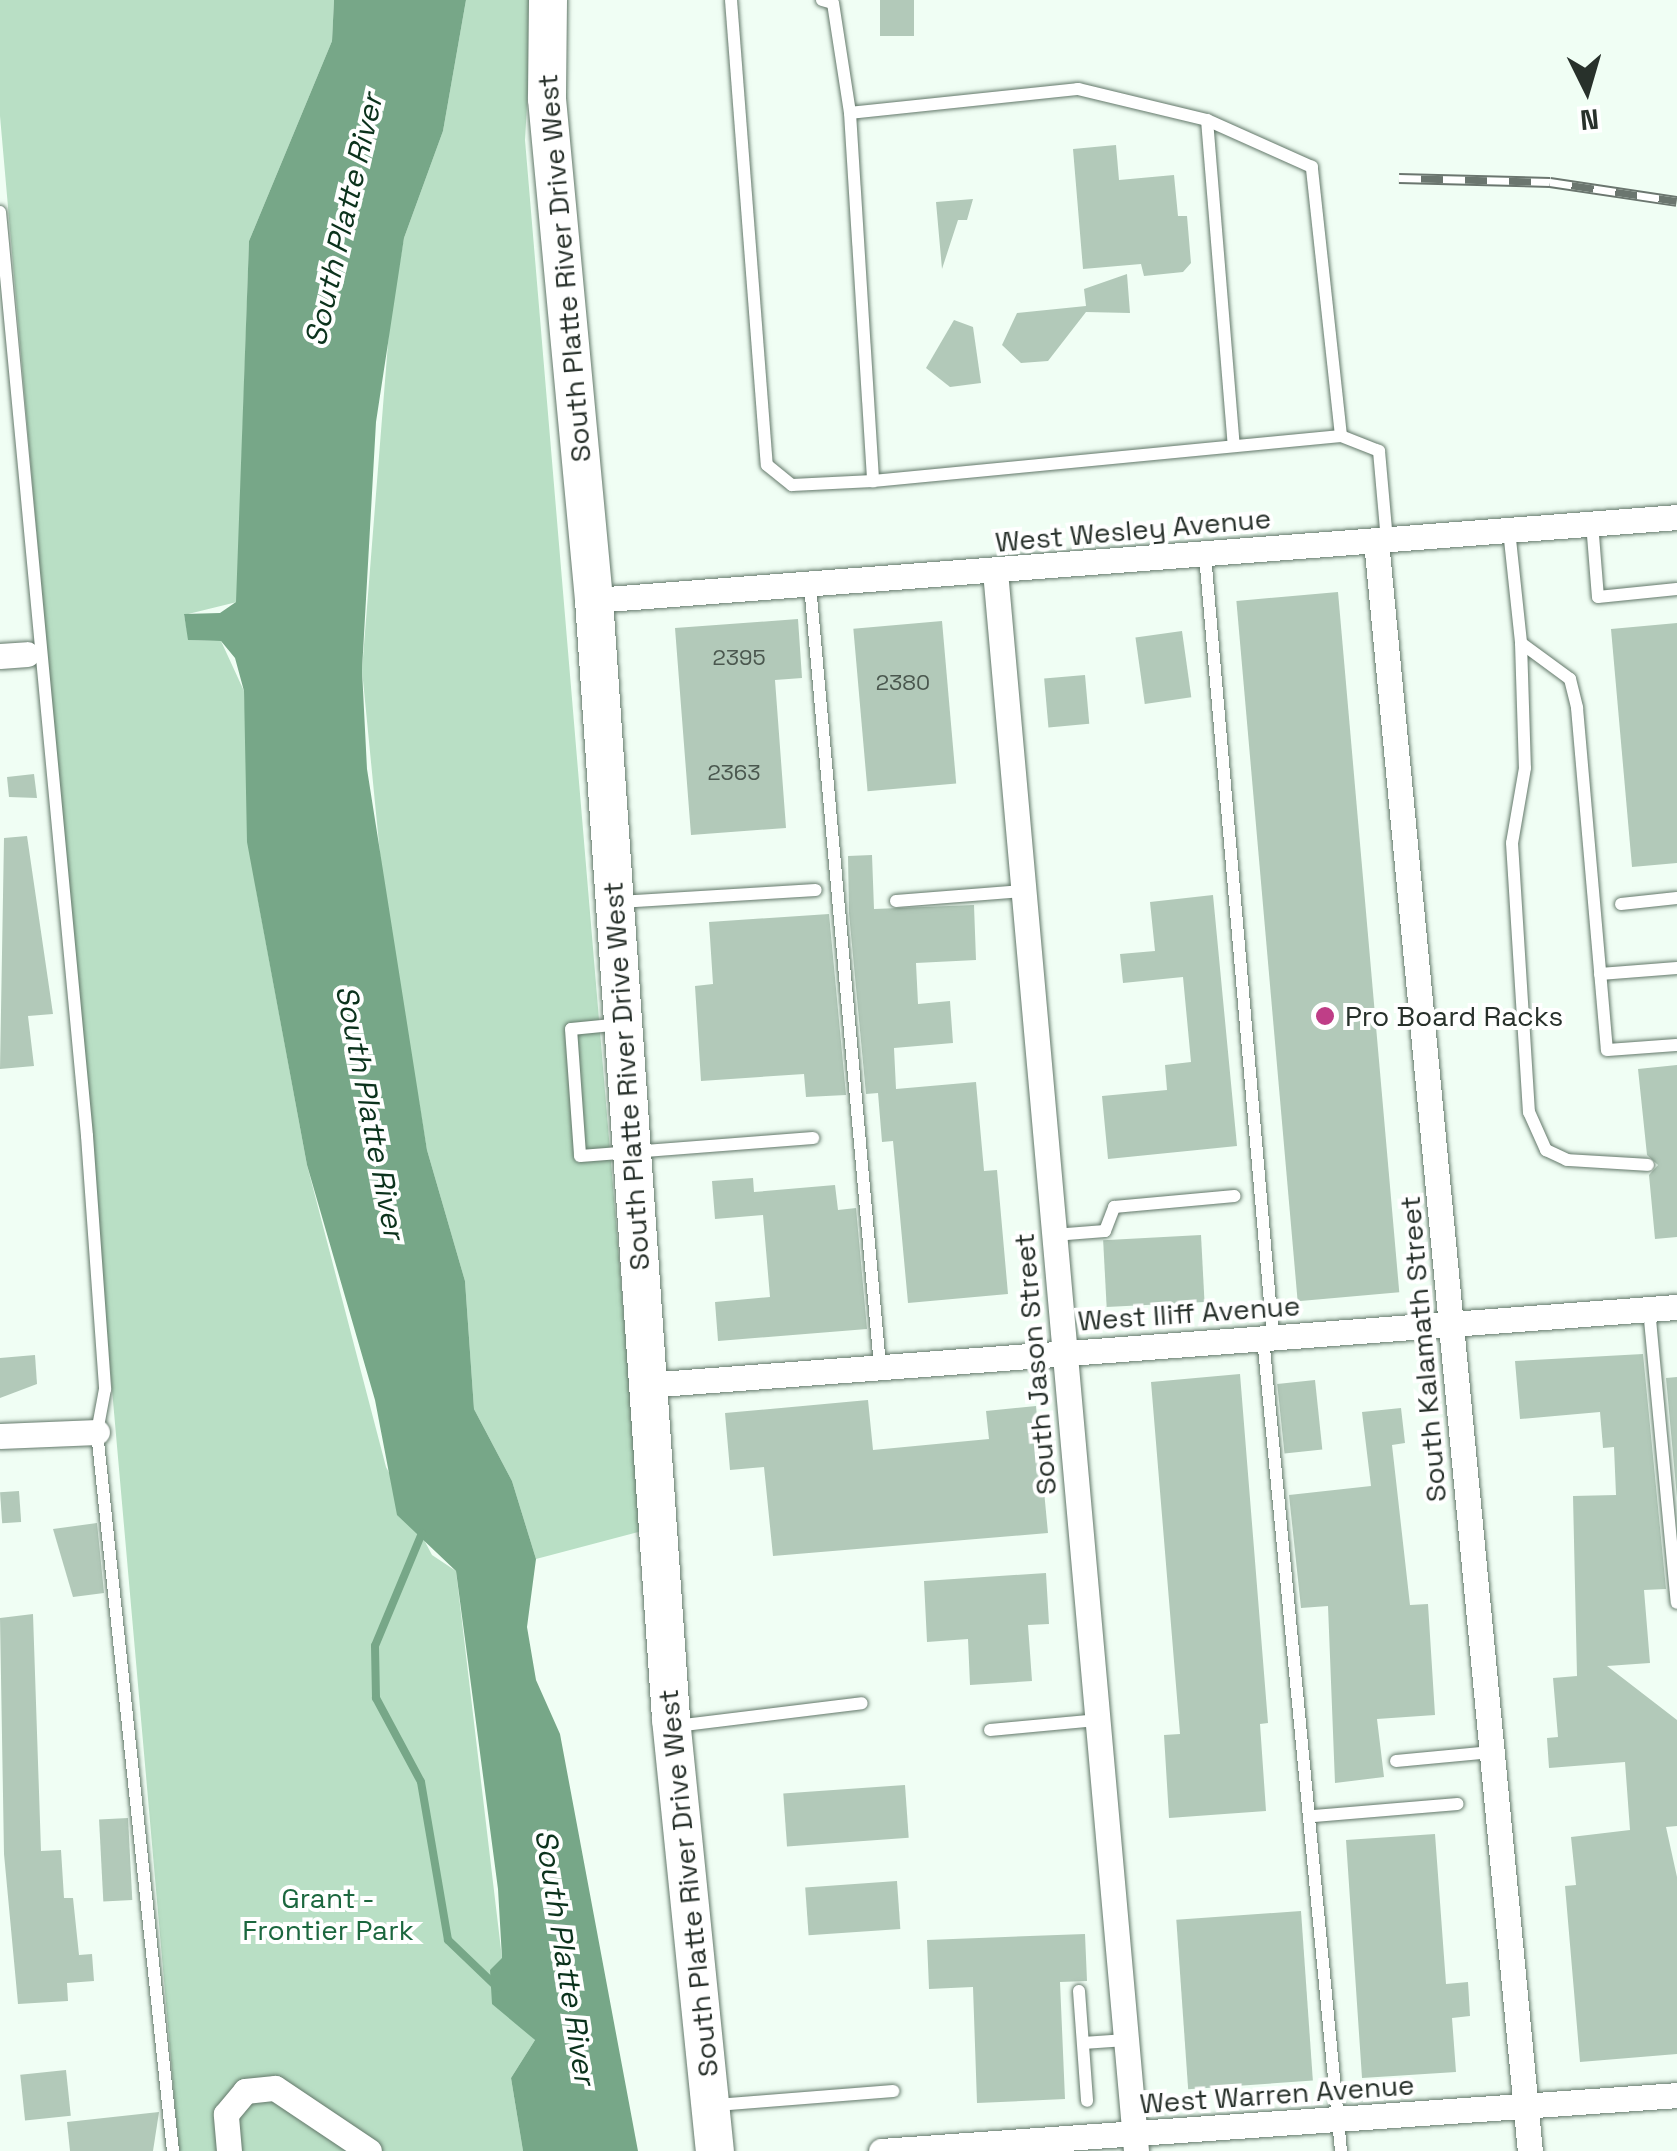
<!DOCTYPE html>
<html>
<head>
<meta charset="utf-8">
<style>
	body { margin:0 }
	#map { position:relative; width:1677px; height:2151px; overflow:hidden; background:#f0fef4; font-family:"Space Grotesk",sans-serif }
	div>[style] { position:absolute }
	.green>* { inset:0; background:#b9dfc5 }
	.water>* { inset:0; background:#77a788 }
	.stream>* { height:8px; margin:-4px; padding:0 4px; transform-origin:4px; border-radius:4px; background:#77a788 }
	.building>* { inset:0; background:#b2c9b9; transform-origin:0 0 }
	.roads { filter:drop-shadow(0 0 2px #63786a) drop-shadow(0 0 2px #63786a) }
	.lane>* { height:12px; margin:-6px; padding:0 6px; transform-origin:6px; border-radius:6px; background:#fff }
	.street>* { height:25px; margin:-12.5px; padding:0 12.5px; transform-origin:12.5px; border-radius:12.5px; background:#fff }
	.secondary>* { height:38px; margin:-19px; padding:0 19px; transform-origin:19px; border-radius:19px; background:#fff }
	.rail>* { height:11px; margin-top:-5.5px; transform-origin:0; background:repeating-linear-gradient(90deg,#fff 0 22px,#6b766f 0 44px); box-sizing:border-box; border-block:2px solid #6b766f }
	.dots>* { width:28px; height:28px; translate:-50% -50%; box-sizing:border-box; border:5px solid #fff; border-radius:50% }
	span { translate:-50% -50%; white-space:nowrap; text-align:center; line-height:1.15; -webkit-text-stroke:8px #fff; paint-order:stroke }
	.number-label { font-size:22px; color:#4a574e }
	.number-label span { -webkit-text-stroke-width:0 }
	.street-label { font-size:28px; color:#28312b }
	.poi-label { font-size:28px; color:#28312b }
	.left { translate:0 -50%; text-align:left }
	.park-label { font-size:28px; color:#1b673e }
	.water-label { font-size:30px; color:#0b321c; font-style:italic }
	.north { position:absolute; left:1537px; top:40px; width:100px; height:100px; -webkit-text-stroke:8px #fff; paint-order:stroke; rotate:175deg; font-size:28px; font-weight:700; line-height:40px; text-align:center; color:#28312b }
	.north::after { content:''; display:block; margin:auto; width:35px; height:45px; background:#28312b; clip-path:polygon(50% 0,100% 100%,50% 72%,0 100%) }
</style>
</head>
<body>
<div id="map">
	<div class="green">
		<div style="clip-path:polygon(0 0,334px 0,332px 41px,249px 241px,237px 602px,184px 615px,189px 640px,221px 641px,244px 691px,256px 889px,307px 1165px,386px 1467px,432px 1555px,456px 1571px,502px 1958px,519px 2023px,535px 2040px,511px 2078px,523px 2151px,179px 2151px,0 116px)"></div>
		<div style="clip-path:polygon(466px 0,533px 0,525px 140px,642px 1531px,536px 1559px,512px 1481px,474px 1409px,465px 1281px,427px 1150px,384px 895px,362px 670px,390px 318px,404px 238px,443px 131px)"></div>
	</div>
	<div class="water">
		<div style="clip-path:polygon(334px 0,466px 0,443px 131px,404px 238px,376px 422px,362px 670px,367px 769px,427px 1150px,465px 1281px,474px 1409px,512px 1481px,536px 1559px,527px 1627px,536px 1680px,560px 1734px,638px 2151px,523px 2151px,511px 2078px,535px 2040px,492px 2004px,490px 1970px,502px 1958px,498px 1889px,456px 1571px,397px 1515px,375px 1400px,307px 1165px,247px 842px,244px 691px,235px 658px,221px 641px,188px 640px,184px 614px,220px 613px,236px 602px,249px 241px,332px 41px)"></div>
	</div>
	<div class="stream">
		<div style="left:422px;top:1533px;width:122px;rotate:112.6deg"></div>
		<div style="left:375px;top:1646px;width:52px;rotate:88.9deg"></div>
		<div style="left:376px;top:1698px;width:95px;rotate:61.8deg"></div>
		<div style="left:421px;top:1782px;width:160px;rotate:80.3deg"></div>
		<div style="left:448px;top:1940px;width:69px;rotate:43.8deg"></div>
	</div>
	<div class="building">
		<div style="left:880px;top:0;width:34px;height:36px"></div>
		<div style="clip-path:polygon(1116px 145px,1119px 180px,1174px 175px,1178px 216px,1187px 216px,1191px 263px,1183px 272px,1144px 276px,1141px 264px,1083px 269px,1073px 149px)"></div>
		<div style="clip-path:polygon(973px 199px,967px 220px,958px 220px,942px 269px,936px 202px)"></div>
		<div style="clip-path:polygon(1127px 274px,1130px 313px,1086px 312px,1048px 361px,1021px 363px,1002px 345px,1017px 313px,1086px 306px,1084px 289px)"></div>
		<div style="clip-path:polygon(954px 320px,973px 327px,981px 383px,950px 387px,926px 368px)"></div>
		<div style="left:1338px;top:592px;width:703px;height:102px;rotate:85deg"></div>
		<div style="clip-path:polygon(798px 619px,802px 678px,775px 680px,786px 828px,691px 835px,675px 628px)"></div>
		<div style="left:942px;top:621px;width:163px;height:89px;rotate:85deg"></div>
		<div style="clip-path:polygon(1677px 623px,1677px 863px,1632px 867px,1611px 629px)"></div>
		<div style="left:1182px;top:631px;width:67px;height:47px;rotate:82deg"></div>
		<div style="left:1085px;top:675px;width:49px;height:41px;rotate:85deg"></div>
		<div style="clip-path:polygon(34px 774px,37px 798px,9px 797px,7px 777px)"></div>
		<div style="clip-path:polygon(27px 836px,53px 1014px,28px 1016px,34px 1066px,0 1069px,4px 838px)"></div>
		<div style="clip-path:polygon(872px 855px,874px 909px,974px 905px,976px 960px,916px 963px,918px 1004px,950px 1001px,953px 1043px,894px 1048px,896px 1089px,976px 1082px,984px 1171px,997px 1170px,1008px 1294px,908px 1303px,893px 1141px,882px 1142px,878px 1093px,866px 1094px,849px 913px,848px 856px)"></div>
		<div style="clip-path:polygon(1213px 895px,1237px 1146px,1108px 1159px,1102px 1096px,1167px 1090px,1165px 1065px,1191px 1062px,1183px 977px,1123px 983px,1120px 954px,1155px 951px,1150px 902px)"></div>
		<div style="clip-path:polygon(829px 914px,846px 1095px,806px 1097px,804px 1074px,701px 1081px,695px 986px,713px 984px,709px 922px)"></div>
		<div style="clip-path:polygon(1677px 1065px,1677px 1237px,1655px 1239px,1649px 1175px,1658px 1165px,1647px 1155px,1638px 1069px)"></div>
		<div style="clip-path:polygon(753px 1178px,754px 1192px,835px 1185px,838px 1210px,856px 1208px,867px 1329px,718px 1341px,715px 1302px,770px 1297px,763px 1215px,715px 1219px,712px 1181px)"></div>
		<div style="left:1201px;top:1235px;width:67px;height:98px;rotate:87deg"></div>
		<div style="clip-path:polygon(1643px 1354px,1666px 1589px,1644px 1590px,1650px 1663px,1607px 1666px,1677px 1720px,1677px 1826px,1666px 1827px,1677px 1877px,1677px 2054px,1580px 2062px,1565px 1886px,1576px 1885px,1571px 1837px,1630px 1830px,1625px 1762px,1549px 1768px,1547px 1738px,1558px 1737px,1553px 1678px,1577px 1676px,1573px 1496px,1616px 1495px,1614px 1447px,1603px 1448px,1600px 1412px,1520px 1419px,1515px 1361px)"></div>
		<div style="clip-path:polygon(35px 1355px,37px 1384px,0 1398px,0 1358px)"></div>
		<div style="clip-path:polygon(1240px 1374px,1268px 1723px,1260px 1724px,1266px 1811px,1169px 1818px,1164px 1735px,1180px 1734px,1151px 1382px)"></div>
		<div style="clip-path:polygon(1677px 1377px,1677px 1498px,1666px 1378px)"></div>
		<div style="left:1315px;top:1380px;width:70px;height:38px;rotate:84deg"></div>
		<div style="clip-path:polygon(868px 1400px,873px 1450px,989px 1439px,986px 1411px,1036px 1406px,1048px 1533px,773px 1556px,764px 1467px,730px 1470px,725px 1413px)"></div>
		<div style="clip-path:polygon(1401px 1408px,1405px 1443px,1392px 1445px,1410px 1605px,1428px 1604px,1435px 1715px,1377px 1719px,1384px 1777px,1335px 1783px,1328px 1606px,1301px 1608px,1289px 1495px,1371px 1486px,1362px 1412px)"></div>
		<div style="left:19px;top:1491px;width:31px;height:19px;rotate:86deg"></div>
		<div style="clip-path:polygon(97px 1523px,104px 1593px,73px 1597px,53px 1529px)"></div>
		<div style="clip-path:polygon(1046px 1573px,1049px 1624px,1028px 1625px,1032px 1681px,970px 1685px,968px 1639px,927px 1642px,924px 1581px)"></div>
		<div style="clip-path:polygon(33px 1614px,41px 1851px,61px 1850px,64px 1898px,73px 1898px,79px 1955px,92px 1954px,94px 1981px,67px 1983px,68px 2001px,18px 2004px,4px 1854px,0 1618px)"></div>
		<div style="left:905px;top:1785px;width:53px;height:122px;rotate:86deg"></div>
		<div style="left:128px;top:1818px;width:82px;height:29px;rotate:87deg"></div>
		<div style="clip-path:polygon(1435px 1834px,1446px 1984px,1468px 1982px,1470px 2016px,1452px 2018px,1456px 2072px,1362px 2078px,1346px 1840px)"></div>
		<div style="left:897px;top:1881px;width:48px;height:92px;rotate:86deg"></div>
		<div style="left:1301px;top:1911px;width:170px;height:125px;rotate:86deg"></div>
		<div style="clip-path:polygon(1085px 1934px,1087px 1981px,1060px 1982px,1065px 2099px,977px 2103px,973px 1987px,929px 1989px,927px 1940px)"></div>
		<div style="left:66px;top:2070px;width:46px;height:46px;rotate:84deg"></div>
		<div style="clip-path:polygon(159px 2112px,153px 2151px,70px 2151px,67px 2122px)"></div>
	</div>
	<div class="roads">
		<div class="lane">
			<div style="left:731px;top:0;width:466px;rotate:85.6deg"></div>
			<div style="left:767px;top:465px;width:32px;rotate:39deg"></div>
			<div style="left:792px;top:485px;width:81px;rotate:-2.8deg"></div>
			<div style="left:822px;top:0;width:11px;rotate:15deg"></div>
			<div style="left:833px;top:3px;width:111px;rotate:81.2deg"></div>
			<div style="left:1207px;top:120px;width:327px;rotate:85.3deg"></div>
			<div style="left:0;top:212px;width:928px;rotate:84.62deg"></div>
			<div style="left:87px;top:1136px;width:254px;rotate:85.9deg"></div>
			<div style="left:105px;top:1389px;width:44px;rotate:100.5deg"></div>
			<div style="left:97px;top:1432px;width:723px;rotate:83.97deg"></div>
			<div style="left:1341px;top:436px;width:271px;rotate:-96.2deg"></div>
			<div style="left:1312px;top:167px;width:115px;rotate:-155.9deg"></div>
			<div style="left:1207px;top:120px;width:133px;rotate:-166.5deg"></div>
			<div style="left:1078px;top:89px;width:229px;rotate:174deg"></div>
			<div style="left:850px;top:113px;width:369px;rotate:86.4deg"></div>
			<div style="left:873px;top:481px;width:470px;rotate:-5.5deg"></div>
			<div style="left:1341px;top:436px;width:41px;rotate:21.5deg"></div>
			<div style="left:1379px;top:451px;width:89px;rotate:84.9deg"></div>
			<div style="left:1592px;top:523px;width:74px;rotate:85.4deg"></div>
			<div style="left:1598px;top:597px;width:79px;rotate:-5.8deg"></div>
			<div style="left:1509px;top:530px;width:114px;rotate:83.9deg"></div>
			<div style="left:1521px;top:643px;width:61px;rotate:36.3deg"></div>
			<div style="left:1570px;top:679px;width:30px;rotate:76deg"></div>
			<div style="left:1577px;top:708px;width:343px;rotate:85deg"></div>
			<div style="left:1607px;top:1050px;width:70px;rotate:-4.1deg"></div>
			<div style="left:1205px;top:555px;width:785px;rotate:85.03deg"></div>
			<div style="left:810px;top:585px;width:784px;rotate:84.88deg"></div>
			<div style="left:1521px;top:643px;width:125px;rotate:88.2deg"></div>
			<div style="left:1525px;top:768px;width:76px;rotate:99.8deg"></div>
			<div style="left:1512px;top:843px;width:270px;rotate:86.4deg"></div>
			<div style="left:1529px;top:1112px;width:42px;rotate:65.9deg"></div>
			<div style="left:1546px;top:1150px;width:23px;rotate:25deg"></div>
			<div style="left:1567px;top:1160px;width:81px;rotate:3.5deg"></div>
			<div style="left:896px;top:901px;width:127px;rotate:-4.5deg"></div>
			<div style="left:619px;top:902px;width:197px;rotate:-3.5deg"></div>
			<div style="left:1621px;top:904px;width:56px;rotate:-6.1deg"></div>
			<div style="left:1600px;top:974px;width:77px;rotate:-4.5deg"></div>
			<div style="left:622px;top:1024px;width:51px;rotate:174.4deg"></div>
			<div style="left:571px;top:1029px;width:127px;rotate:85.9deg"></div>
			<div style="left:580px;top:1156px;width:234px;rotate:-4.4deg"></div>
			<div style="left:1054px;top:1235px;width:51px;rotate:-4.5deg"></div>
			<div style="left:1105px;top:1231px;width:26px;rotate:-69deg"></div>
			<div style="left:1114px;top:1207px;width:121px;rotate:-5.2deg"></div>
			<div style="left:1649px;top:1309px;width:295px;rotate:84.6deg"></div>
			<div style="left:1263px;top:1338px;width:817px;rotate:84.52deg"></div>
			<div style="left:676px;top:1726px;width:187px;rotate:-7deg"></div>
			<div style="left:990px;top:1730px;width:107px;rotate:-5.3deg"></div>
			<div style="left:1396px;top:1761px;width:96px;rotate:-5.4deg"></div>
			<div style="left:1314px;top:1816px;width:144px;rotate:-4.8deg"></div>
			<div style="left:1079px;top:1991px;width:110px;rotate:85.8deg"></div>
			<div style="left:1083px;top:2043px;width:43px;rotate:-4deg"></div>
			<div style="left:716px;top:2105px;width:178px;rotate:-4.5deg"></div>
		</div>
		<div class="street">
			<div style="left:1376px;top:541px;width:1617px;rotate:84.54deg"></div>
			<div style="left:995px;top:571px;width:1586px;rotate:84.9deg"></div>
			<div style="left:594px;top:600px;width:1086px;rotate:-4.38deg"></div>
			<div style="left:0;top:656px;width:27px;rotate:-4deg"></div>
			<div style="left:646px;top:1385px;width:1034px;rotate:-4.33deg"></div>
			<div style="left:0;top:1436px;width:97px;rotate:-2.4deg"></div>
			<div style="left:229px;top:2151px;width:37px;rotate:-95deg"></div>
			<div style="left:226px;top:2114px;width:30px;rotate:-50deg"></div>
			<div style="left:245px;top:2091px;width:30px;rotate:-6deg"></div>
			<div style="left:275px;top:2088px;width:113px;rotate:33.8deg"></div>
			<div style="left:881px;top:2151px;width:798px;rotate:-4.02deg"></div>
		</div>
		<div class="secondary">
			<div style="left:548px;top:0;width:99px;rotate:90.6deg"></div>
			<div style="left:547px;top:99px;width:503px;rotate:84.64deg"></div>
			<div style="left:594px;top:600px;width:1122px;rotate:86.06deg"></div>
			<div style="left:671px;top:1719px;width:434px;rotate:84.2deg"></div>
		</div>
	</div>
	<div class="rail">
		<div style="left:1399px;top:178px;width:151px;rotate:1.5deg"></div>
		<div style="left:1550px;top:182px;width:128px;rotate:8.5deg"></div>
	</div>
	<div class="dots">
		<div style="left:1325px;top:1016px;background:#bf3e87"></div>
	</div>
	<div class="number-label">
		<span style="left:739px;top:658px">2395</span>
		<span style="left:903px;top:683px">2380</span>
		<span style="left:734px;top:773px">2363</span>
	</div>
	<div class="street-label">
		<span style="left:564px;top:268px;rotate:-95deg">South Platte River Drive West</span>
		<span style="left:1133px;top:530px;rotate:-5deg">West Wesley Avenue</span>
		<span style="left:626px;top:1076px;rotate:-94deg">South Platte River Drive West</span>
		<span style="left:1189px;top:1313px;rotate:-4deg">West Iliff Avenue</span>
		<span style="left:1423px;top:1349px;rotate:-95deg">South Kalamath Street</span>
		<span style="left:1035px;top:1364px;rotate:-95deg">South Jason Street</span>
		<span style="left:688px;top:1883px;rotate:-96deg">South Platte River Drive West</span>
		<span style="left:1277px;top:2094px;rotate:-4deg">West Warren Avenue</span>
	</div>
	<div class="poi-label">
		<span class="left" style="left:1345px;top:1016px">Pro Board Racks</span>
	</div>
	<div class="park-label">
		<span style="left:328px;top:1914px">Grant -<br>Frontier Park</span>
	</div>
	<div class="water-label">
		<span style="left:344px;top:220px;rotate:-77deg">South Platte River</span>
		<span style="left:370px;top:1112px;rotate:79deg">South Platte River</span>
		<span style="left:565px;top:1957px;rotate:81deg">South Platte River</span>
	</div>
	<div class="north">N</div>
</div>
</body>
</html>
